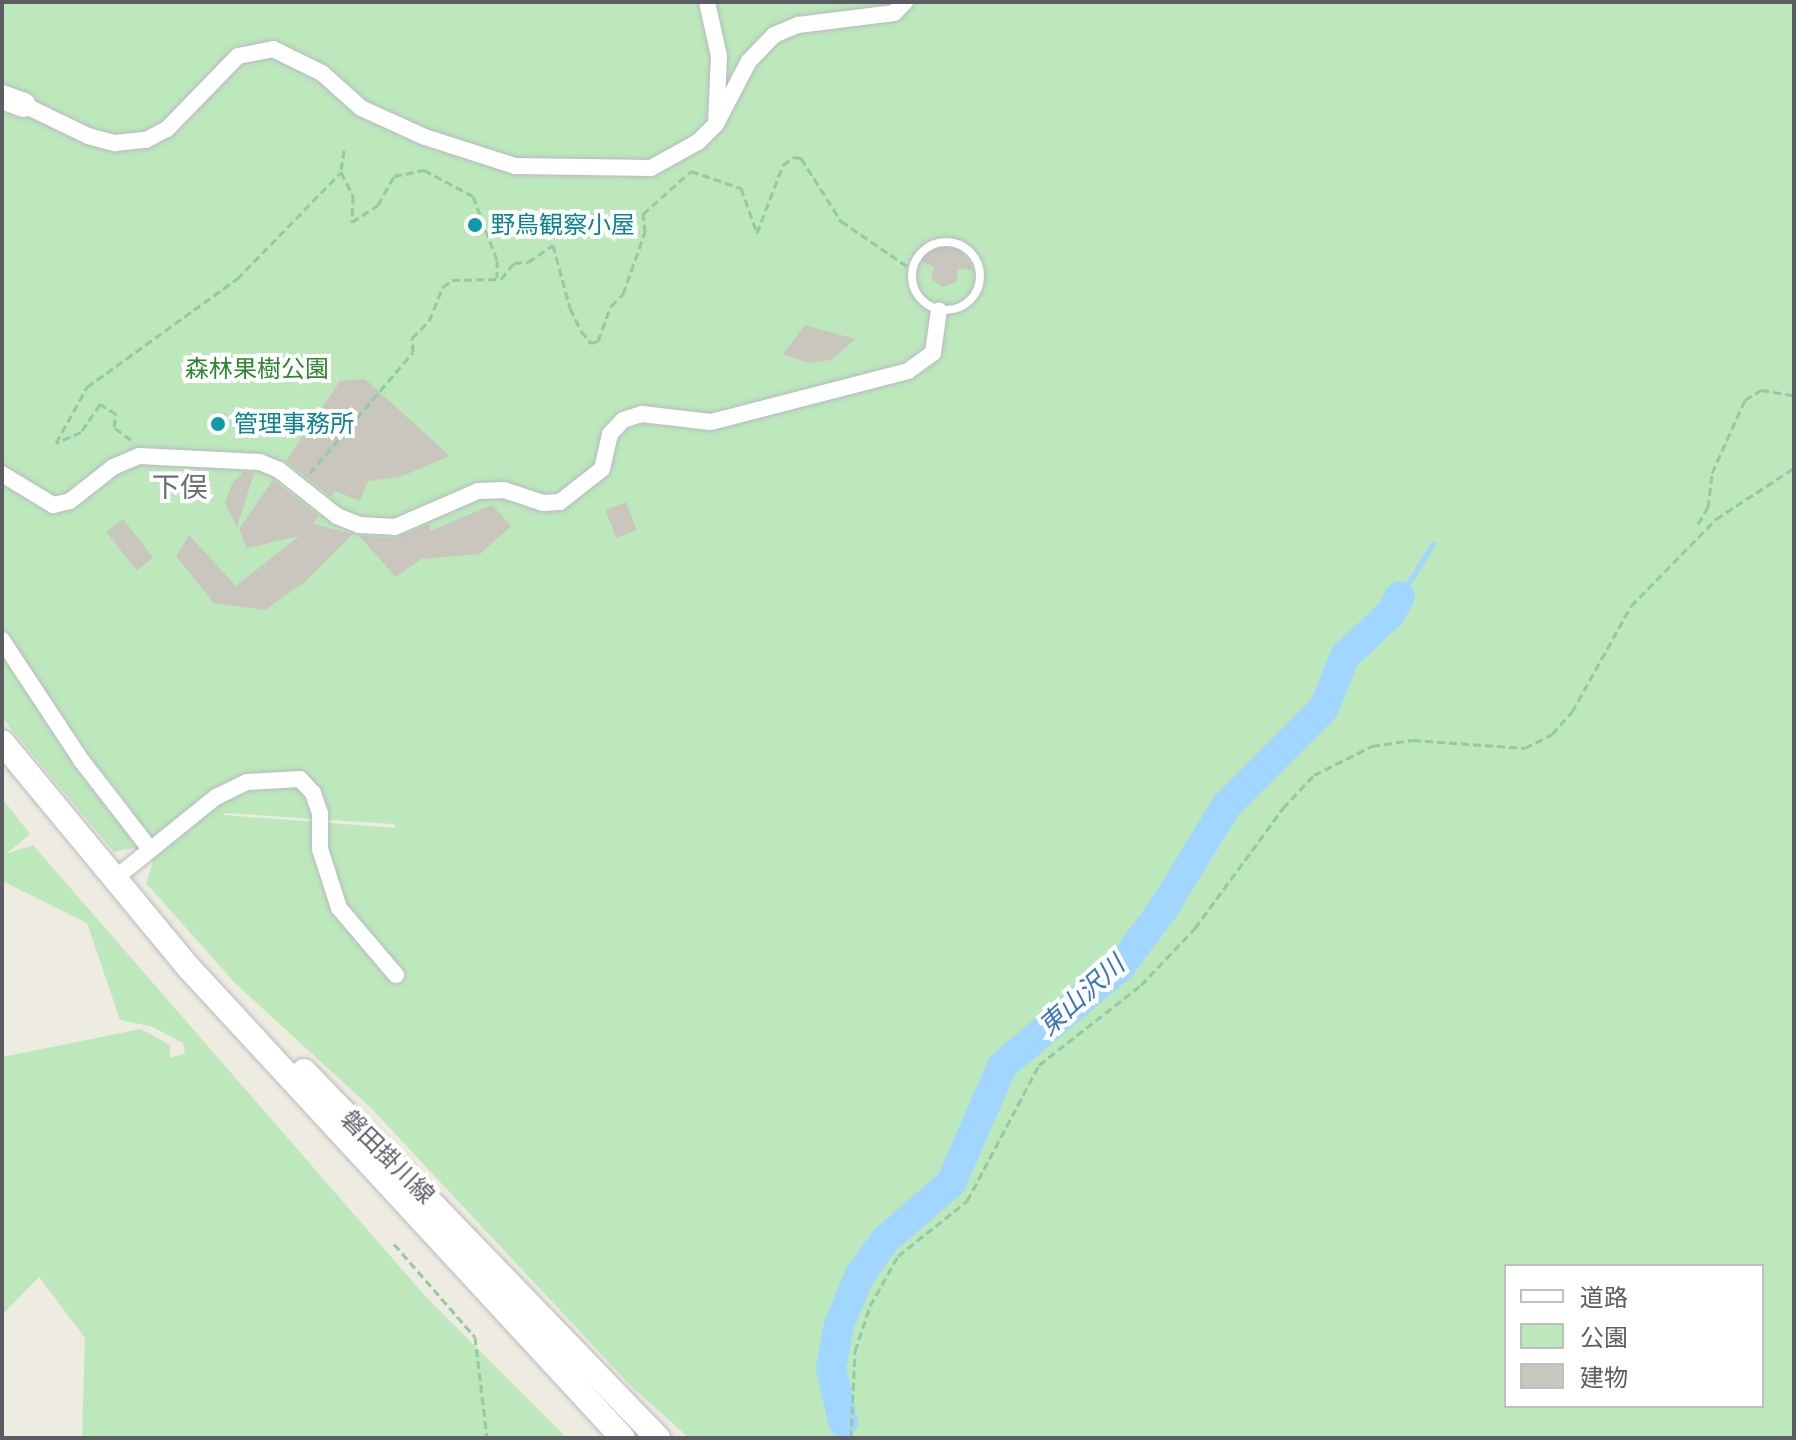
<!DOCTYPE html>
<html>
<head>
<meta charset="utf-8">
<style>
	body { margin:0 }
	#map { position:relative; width:1796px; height:1440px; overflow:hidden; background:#eeebe1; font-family:Jost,"Noto Sans JP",sans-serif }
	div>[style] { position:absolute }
	.green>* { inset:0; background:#bce8bc }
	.stream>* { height:5px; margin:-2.5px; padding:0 2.5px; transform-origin:2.5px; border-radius:2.5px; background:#a0d6ff }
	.river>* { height:30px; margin:-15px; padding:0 15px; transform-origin:15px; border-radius:15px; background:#a0d6ff }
	.building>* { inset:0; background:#c9c6be; transform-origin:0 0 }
	.path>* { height:3px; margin-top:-1.5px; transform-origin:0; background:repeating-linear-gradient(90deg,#94c9a4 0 8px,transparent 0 12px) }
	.roads { filter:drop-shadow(0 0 2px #b7babf) drop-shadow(0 0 2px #b7babf) }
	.lane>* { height:8px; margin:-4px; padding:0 4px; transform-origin:4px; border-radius:4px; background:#fff }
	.lane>.ring { margin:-4px; padding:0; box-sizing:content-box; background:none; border:8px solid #fff; border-radius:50% }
	.street>* { height:16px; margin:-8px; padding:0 8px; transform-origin:8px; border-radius:8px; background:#fff }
	.secondary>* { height:24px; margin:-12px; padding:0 12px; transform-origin:12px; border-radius:12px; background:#fff }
	.dots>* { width:22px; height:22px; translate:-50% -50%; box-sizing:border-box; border:4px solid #fff; border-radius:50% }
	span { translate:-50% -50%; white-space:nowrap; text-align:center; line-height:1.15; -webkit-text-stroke:8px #fff; paint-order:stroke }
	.culture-label { font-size:24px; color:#0d838f }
	.left { translate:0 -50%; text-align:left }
	.park-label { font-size:24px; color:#2e8632 }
	.street-label { font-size:24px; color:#5a5e63 }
	.water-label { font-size:26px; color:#3776b8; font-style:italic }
	.quarter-label { font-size:28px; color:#6b7075 }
	.frame { position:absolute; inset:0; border:4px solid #5a5e63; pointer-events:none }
	.legend { position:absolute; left:1504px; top:1264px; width:260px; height:144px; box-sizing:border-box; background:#fff; border:2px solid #bdbfc1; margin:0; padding:10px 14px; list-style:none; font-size:24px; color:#5a5e63 }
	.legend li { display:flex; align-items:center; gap:16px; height:40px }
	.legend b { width:40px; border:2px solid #bdbfc1 }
</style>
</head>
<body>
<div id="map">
	<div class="green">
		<div style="clip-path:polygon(evenodd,2px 2px,1794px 2px,1794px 1438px,689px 1438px,629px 1384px,370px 1107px,234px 982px,146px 883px,153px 863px,147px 853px,142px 857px,134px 848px,114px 852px,2px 718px,2px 2px,73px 735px,129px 807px,123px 813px,73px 735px,2px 2px,224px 813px,393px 824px,397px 828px,224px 815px,224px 813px,2px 2px,1506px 1266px,1762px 1266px,1762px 1406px,1506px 1406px,1506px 1266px)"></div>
		<div style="clip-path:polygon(2px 798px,30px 834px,6px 854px,33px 845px,426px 1297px,567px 1438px,82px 1438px,85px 1338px,39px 1277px,2px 1315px,2px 1057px,141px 1029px,170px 1045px,170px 1058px,185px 1053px,183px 1043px,153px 1027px,120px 1020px,87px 923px,2px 881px)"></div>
	</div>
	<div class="stream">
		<div style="left:1400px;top:596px;width:62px;rotate:-57.6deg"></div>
	</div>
	<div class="river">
		<div style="left:843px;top:1422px;width:55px;rotate:-102.5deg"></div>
		<div style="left:831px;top:1368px;width:45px;rotate:-79.7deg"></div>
		<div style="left:839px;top:1324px;width:53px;rotate:-66.8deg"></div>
		<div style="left:860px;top:1275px;width:43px;rotate:-54.5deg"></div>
		<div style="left:885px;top:1240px;width:87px;rotate:-40.8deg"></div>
		<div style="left:951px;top:1183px;width:128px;rotate:-66.4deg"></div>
		<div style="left:1002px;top:1066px;width:154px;rotate:-40deg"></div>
		<div style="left:1120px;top:967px;width:72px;rotate:-53.4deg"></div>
		<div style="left:1163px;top:909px;width:121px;rotate:-58.5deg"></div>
		<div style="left:1226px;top:806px;width:139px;rotate:-45deg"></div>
		<div style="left:1324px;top:708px;width:56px;rotate:-68deg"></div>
		<div style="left:1345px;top:656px;width:63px;rotate:-43.1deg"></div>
		<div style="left:1391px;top:613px;width:19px;rotate:-62deg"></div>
	</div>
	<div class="building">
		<div style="clip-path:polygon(942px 245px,958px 248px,974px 270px,957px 269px,957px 282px,943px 287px,931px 279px,934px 267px,919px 260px,927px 250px)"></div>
		<div style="clip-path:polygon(805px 325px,855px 339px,831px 360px,808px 363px,783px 354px)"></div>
		<div style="clip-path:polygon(365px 379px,450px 456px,400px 477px,368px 481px,360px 501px,335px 491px,331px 497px,286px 461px,340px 381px)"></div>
		<div style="left:213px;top:412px;width:14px;height:21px;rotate:8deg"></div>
		<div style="clip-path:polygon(243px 472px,254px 473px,237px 527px,225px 503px,232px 484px)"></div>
		<div style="clip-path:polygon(273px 480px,319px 516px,313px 524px,353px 534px,306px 581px,265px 610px,214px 603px,176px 556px,189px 535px,236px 586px,299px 536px,247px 548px,239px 529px)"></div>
		<div style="left:626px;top:502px;width:30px;height:22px;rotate:69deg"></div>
		<div style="clip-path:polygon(492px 505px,511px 526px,480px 554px,421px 559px,396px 577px,359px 536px,395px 538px,429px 524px,430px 531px)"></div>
		<div style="left:123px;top:519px;width:49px;height:21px;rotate:52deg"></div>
	</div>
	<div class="path">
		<div style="left:344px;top:150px;width:22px;rotate:98deg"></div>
		<div style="left:341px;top:172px;width:27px;rotate:63deg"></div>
		<div style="left:353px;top:196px;width:26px;rotate:92deg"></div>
		<div style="left:352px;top:222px;width:31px;rotate:-33deg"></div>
		<div style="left:378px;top:205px;width:33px;rotate:-61deg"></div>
		<div style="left:394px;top:176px;width:31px;rotate:-11deg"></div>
		<div style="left:424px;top:170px;width:55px;rotate:28deg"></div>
		<div style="left:473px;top:196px;width:68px;rotate:69.4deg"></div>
		<div style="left:497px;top:260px;width:18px;rotate:90deg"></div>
		<div style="left:131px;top:440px;width:21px;rotate:-143deg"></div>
		<div style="left:114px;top:427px;width:13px;rotate:-81deg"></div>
		<div style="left:116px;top:414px;width:19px;rotate:-148deg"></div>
		<div style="left:100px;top:404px;width:34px;rotate:124deg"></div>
		<div style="left:81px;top:432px;width:27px;rotate:156deg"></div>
		<div style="left:56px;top:443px;width:64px;rotate:-61deg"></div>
		<div style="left:87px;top:387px;width:185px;rotate:-35.8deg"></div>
		<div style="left:237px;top:279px;width:149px;rotate:-45.8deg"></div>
		<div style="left:310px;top:473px;width:159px;rotate:-49.6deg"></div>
		<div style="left:413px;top:352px;width:14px;rotate:-94deg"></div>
		<div style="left:412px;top:338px;width:24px;rotate:-45deg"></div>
		<div style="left:429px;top:321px;width:37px;rotate:-68deg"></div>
		<div style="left:443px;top:287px;width:11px;rotate:-38deg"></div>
		<div style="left:452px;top:280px;width:49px;rotate:-1.2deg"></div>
		<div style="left:501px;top:279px;width:21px;rotate:-51deg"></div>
		<div style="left:514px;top:263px;width:14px;rotate:-4deg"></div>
		<div style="left:528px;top:262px;width:30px;rotate:-34deg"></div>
		<div style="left:553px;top:245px;width:65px;rotate:74.9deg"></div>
		<div style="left:570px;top:308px;width:25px;rotate:64deg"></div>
		<div style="left:581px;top:331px;width:16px;rotate:50deg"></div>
		<div style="left:591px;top:343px;width:7px;rotate:-16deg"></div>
		<div style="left:598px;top:341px;width:37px;rotate:-70deg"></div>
		<div style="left:611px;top:306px;width:17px;rotate:-45deg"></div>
		<div style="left:623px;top:294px;width:66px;rotate:-70.5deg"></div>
		<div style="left:645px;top:232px;width:18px;rotate:-96deg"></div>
		<div style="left:643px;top:214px;width:64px;rotate:-41.9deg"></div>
		<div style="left:691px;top:171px;width:53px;rotate:18.8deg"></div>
		<div style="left:741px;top:188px;width:48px;rotate:70.4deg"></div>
		<div style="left:757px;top:233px;width:73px;rotate:-69.1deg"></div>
		<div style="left:783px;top:165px;width:14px;rotate:-36deg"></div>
		<div style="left:794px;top:157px;width:7px;rotate:8deg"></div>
		<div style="left:801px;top:158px;width:75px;rotate:57.6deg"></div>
		<div style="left:841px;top:221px;width:85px;rotate:34.4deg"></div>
		<div style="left:1698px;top:524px;width:20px;rotate:-60deg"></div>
		<div style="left:1708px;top:507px;width:34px;rotate:-83deg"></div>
		<div style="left:1712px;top:473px;width:80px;rotate:-65.7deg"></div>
		<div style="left:1745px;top:400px;width:19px;rotate:-32deg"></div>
		<div style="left:1761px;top:390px;width:33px;rotate:9deg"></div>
		<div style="left:394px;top:1244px;width:123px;rotate:48.9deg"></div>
		<div style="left:475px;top:1337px;width:102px;rotate:83.2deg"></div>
		<div style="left:851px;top:1438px;width:87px;rotate:-87.4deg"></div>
		<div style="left:855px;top:1351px;width:47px;rotate:-71.6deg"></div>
		<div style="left:870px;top:1306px;width:57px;rotate:-60.8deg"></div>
		<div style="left:898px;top:1256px;width:88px;rotate:-38.6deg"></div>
		<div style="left:967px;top:1201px;width:154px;rotate:-62.1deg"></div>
		<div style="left:1039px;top:1065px;width:130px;rotate:-38.1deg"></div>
		<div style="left:1141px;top:985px;width:79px;rotate:-46.5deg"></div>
		<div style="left:1195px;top:928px;width:149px;rotate:-53.7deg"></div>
		<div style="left:1283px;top:808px;width:45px;rotate:-46.8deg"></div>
		<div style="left:1314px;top:775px;width:65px;rotate:-26.6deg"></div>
		<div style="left:1372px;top:746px;width:41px;rotate:-8.3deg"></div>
		<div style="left:1413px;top:740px;width:112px;rotate:4.1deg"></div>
		<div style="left:1525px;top:748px;width:30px;rotate:-27deg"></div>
		<div style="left:1552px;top:734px;width:30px;rotate:-48deg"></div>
		<div style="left:1572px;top:712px;width:121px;rotate:-60.9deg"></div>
		<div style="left:1631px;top:606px;width:122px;rotate:-45.7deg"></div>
		<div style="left:1716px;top:519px;width:93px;rotate:-33.2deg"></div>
	</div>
	<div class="roads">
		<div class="lane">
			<div class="ring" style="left:912px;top:242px;width:60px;height:60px"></div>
		</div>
		<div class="street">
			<div style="left:707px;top:2px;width:55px;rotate:77.5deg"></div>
			<div style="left:719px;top:56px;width:68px;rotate:92.5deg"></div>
			<div style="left:24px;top:105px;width:71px;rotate:25.8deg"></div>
			<div style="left:88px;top:136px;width:28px;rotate:15deg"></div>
			<div style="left:115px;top:143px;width:31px;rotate:-6deg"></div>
			<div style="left:146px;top:140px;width:24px;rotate:-28deg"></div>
			<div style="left:167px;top:129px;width:102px;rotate:-45.8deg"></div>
			<div style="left:238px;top:56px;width:36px;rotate:-11deg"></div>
			<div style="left:273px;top:49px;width:55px;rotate:26.1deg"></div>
			<div style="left:322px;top:73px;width:52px;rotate:41.9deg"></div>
			<div style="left:361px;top:108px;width:70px;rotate:24.4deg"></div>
			<div style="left:425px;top:137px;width:95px;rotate:17.9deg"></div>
			<div style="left:515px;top:166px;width:136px;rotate:0.8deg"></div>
			<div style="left:651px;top:168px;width:54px;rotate:-29deg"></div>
			<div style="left:698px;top:142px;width:25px;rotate:-45deg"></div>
			<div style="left:716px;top:124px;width:71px;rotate:-62.4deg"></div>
			<div style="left:749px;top:61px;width:36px;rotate:-46deg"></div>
			<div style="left:774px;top:35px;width:26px;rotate:-23deg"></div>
			<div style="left:798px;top:25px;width:97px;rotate:-7.1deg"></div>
			<div style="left:894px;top:13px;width:16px;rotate:-45deg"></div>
			<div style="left:2px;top:474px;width:60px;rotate:31.3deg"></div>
			<div style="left:53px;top:505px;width:17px;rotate:-13deg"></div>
			<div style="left:70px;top:501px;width:55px;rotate:-38.3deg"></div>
			<div style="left:113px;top:467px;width:28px;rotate:-23deg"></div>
			<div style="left:139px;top:456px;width:121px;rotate:2.8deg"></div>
			<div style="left:260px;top:462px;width:21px;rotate:23deg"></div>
			<div style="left:279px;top:470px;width:74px;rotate:38.4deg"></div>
			<div style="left:337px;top:516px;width:24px;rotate:22deg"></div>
			<div style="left:359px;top:525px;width:36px;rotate:3deg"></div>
			<div style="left:395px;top:527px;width:90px;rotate:-23.4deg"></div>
			<div style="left:478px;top:491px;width:26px;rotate:-2deg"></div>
			<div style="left:504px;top:490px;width:41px;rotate:18.4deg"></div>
			<div style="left:543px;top:503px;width:17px;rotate:-3deg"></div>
			<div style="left:560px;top:502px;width:53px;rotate:-38.2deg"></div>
			<div style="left:602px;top:469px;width:36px;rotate:-77deg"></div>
			<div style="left:610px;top:434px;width:19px;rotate:-47deg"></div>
			<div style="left:623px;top:420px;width:20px;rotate:-18deg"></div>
			<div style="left:642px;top:414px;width:69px;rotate:6.6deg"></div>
			<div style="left:711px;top:422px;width:203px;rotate:-14.5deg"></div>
			<div style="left:908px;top:371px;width:31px;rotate:-36deg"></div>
			<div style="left:933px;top:353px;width:43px;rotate:-82.1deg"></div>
			<div style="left:2px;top:640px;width:144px;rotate:56.6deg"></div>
			<div style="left:81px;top:760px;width:113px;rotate:52.2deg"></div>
			<div style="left:113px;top:880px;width:132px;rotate:-38.9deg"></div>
			<div style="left:216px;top:797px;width:34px;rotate:-26deg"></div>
			<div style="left:247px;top:782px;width:53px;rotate:-3.2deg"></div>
			<div style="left:300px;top:779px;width:19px;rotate:47deg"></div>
			<div style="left:313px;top:793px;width:21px;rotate:71deg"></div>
			<div style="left:320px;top:813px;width:36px;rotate:90deg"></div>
			<div style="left:320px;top:849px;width:62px;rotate:72.1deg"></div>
			<div style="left:339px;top:908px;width:88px;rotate:49.6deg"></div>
		</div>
		<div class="secondary">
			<div style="left:2px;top:97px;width:23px;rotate:20deg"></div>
			<div style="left:2px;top:742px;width:295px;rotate:50.4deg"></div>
			<div style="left:190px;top:969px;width:638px;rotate:47.29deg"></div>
			<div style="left:304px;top:1071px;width:510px;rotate:46.03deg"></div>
		</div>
	</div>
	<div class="dots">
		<div style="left:475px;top:225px;background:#0f9aa8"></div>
		<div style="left:218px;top:424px;background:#0f9aa8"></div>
	</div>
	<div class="culture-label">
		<span class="left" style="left:491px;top:225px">野鳥観察小屋</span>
		<span class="left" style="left:234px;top:424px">管理事務所</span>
	</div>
	<div class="park-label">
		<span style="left:257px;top:369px">森林果樹公園</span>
	</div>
	<div class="street-label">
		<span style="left:388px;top:1157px;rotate:45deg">磐田掛川線</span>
	</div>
	<div class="water-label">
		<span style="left:1082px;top:996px;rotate:-42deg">東山沢川</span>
	</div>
	<div class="quarter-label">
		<span style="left:180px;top:488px">下俣</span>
	</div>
	<div class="frame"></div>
	<ul class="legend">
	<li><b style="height:10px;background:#fff"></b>道路</li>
	<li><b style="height:22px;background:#bce8bc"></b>公園</li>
	<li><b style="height:22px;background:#c9c6be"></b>建物</li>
	</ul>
</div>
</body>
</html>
